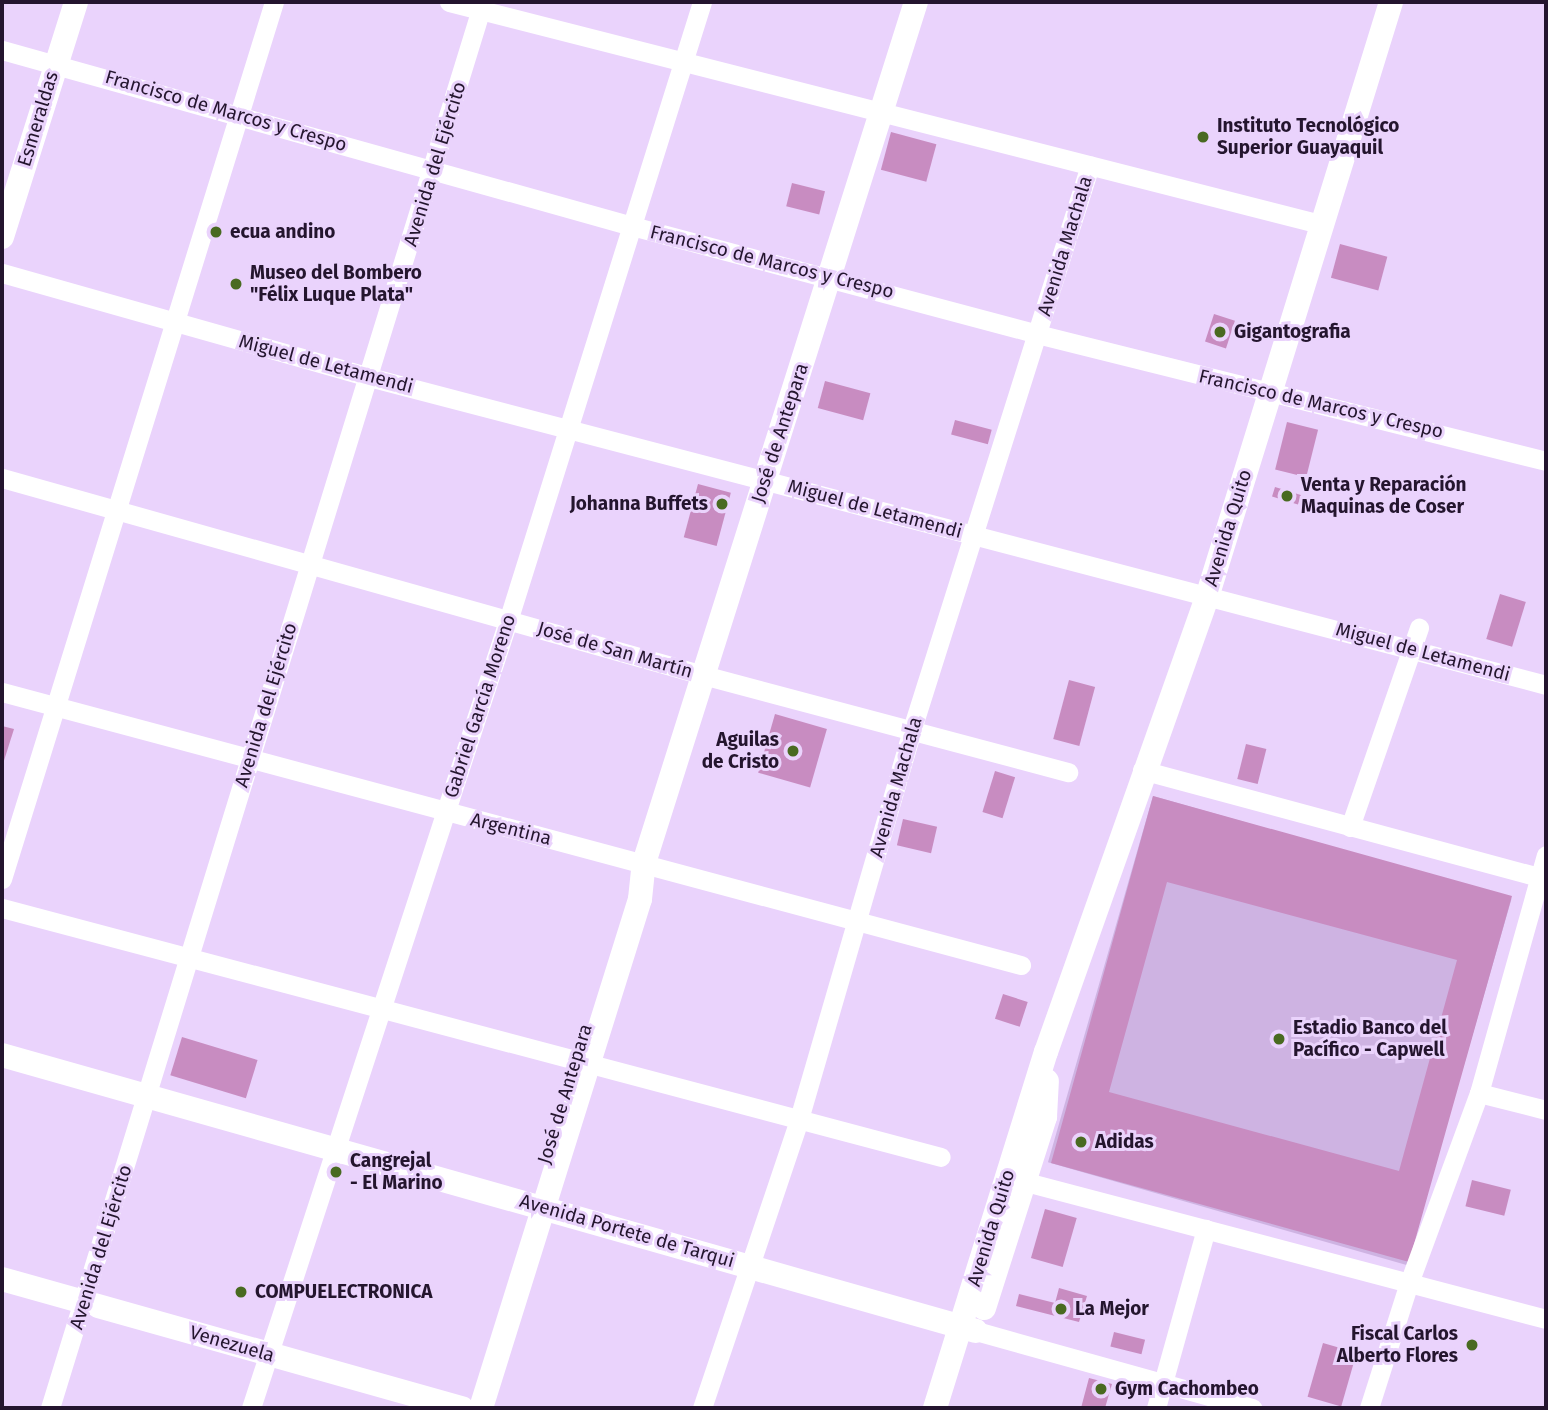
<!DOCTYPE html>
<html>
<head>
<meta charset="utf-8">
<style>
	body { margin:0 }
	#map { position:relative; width:1548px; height:1410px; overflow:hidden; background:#ead3fc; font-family:"Fira Sans",sans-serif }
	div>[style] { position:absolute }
	.green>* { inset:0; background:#ceb3e2; transform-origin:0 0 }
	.building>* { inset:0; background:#c88cc1; transform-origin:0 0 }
	.minor>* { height:19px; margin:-9.5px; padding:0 9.5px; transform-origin:9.5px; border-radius:9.5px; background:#fff }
	.major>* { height:24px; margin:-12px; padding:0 12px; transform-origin:12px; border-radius:12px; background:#fff }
	.dots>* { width:19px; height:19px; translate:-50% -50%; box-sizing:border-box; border:4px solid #ead3fc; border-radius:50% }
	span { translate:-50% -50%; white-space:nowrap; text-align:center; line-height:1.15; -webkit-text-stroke:6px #ead3fc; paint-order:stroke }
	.street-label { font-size:19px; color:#24152e }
	.poi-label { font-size:19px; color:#24152e; font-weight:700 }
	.left { translate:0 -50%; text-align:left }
	.right { translate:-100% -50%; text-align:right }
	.frame { position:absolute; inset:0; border:4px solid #24152e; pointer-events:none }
</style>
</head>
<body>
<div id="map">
	<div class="green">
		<div style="left:1153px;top:796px;width:373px;height:381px;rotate:16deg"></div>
	</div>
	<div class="building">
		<div style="left:891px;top:132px;width:47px;height:39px;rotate:15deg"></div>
		<div style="left:792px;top:183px;width:34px;height:24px;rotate:14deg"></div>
		<div style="left:1340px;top:244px;width:49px;height:35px;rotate:15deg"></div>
		<div style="left:1214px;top:314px;width:22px;height:29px;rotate:18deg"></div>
		<div style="left:825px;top:381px;width:47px;height:28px;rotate:15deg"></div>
		<div style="left:955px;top:420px;width:38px;height:15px;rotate:15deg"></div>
		<div style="left:1287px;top:422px;width:32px;height:49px;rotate:14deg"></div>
		<div style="left:698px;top:484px;width:34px;height:55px;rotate:15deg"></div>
		<div style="left:1275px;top:487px;width:27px;height:10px;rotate:17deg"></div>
		<div style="left:1500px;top:594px;width:27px;height:47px;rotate:17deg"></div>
		<div style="left:1069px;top:680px;width:27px;height:61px;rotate:15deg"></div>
		<div style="left:775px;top:714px;width:54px;height:61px;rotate:16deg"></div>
		<div style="clip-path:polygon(2px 726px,14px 729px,2px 767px)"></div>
		<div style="left:1246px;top:744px;width:21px;height:36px;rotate:14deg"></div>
		<div style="left:995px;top:771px;width:21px;height:43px;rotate:17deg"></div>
		<div style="clip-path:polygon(evenodd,1153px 796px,1512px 896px,1409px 1262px,1051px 1163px,1153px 796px,1167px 882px,1457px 960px,1399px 1171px,1109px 1092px,1167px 882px)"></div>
		<div style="left:903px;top:819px;width:35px;height:27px;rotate:13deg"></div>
		<div style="left:1003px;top:994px;width:26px;height:26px;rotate:18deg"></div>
		<div style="left:182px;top:1037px;width:79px;height:40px;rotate:17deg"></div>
		<div style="left:1472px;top:1180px;width:40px;height:27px;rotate:14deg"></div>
		<div style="left:1045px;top:1209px;width:33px;height:51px;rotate:16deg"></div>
		<div style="clip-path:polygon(1059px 1288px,1087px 1296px,1079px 1322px,1016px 1306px,1019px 1294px,1055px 1303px)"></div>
		<div style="left:1114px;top:1332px;width:32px;height:15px;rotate:14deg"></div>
		<div style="left:1323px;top:1343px;width:35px;height:56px;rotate:16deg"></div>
		<div style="clip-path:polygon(1089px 1378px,1112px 1384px,1105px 1408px,1081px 1408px)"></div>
	</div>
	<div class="minor">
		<div style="left:449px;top:2px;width:899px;rotate:14.3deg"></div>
		<div style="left:2px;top:50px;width:654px;rotate:15.61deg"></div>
		<div style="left:632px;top:226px;width:419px;rotate:14.9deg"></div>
		<div style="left:1037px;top:334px;width:525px;rotate:14.01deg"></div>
		<div style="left:2px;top:273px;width:381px;rotate:15.8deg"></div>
		<div style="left:369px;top:377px;width:1217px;rotate:14.66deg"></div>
		<div style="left:2px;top:478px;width:728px;rotate:15.7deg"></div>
		<div style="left:703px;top:675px;width:378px;rotate:14.9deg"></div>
		<div style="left:2px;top:692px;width:1055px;rotate:15deg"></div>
		<div style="left:1142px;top:770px;width:418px;rotate:15.1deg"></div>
		<div style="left:1350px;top:827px;width:211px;rotate:-70.9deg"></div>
		<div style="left:2px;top:879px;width:918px;rotate:-72.77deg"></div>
		<div style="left:2px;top:908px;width:971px;rotate:14.85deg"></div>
		<div style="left:1479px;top:1093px;width:69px;rotate:14.2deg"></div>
		<div style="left:1026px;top:1182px;width:538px;rotate:14.76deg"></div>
		<div style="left:976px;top:1331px;width:287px;rotate:15.6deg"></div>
		<div style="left:50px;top:1408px;width:1471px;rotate:-72.88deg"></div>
		<div style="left:251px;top:1408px;width:828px;rotate:-71.92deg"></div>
		<div style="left:508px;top:621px;width:649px;rotate:-72.6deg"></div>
		<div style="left:702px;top:1408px;width:305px;rotate:-71.4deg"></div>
		<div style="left:799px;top:1119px;width:406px;rotate:-73.8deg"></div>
		<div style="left:912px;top:729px;width:591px;rotate:-72.48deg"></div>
		<div style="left:1156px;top:1408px;width:186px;rotate:-74.4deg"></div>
		<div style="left:1369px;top:1408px;width:131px;rotate:-72.3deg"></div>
		<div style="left:1409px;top:1283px;width:202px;rotate:-69.8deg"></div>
		<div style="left:1479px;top:1093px;width:247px;rotate:-74.3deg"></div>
	</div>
	<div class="major">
		<div style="left:2px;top:237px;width:246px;rotate:-72.5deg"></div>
		<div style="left:2px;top:1055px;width:1012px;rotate:15.82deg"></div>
		<div style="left:2px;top:1279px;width:478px;rotate:15.7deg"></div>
		<div style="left:984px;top:1308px;width:201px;rotate:-72.3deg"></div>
		<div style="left:1045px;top:1117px;width:36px;rotate:-87deg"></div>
		<div style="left:481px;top:1408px;width:533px;rotate:-72.65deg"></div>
		<div style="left:640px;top:899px;width:36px;rotate:-84deg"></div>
		<div style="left:644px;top:863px;width:903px;rotate:-72.47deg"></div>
		<div style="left:935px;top:1408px;width:373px;rotate:-72.7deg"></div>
		<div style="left:1046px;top:1052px;width:486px;rotate:-70.5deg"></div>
		<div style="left:1208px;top:594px;width:620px;rotate:-72.82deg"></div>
	</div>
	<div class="dots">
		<div style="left:1203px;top:137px;background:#496a21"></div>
		<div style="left:216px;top:232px;background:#496a21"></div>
		<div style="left:236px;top:284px;background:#496a21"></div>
		<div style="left:1220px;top:332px;background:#496a21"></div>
		<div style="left:1287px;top:496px;background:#496a21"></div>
		<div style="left:722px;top:504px;background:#496a21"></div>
		<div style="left:793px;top:751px;background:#496a21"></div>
		<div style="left:1279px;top:1039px;background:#496a21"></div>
		<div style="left:1081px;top:1142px;background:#496a21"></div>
		<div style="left:336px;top:1172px;background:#496a21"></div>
		<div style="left:241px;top:1292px;background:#496a21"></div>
		<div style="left:1061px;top:1309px;background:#496a21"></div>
		<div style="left:1472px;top:1345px;background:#496a21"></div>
		<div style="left:1101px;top:1389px;background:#496a21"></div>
	</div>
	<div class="street-label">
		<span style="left:226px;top:111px;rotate:16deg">Francisco de Marcos y Crespo</span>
		<span style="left:38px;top:119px;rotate:-73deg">Esmeraldas</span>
		<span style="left:435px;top:164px;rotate:-73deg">Avenida del Ejército</span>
		<span style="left:1065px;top:246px;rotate:-73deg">Avenida Machala</span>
		<span style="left:772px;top:262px;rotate:14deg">Francisco de Marcos y Crespo</span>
		<span style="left:326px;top:364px;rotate:15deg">Miguel de Letamendi</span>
		<span style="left:1321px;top:404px;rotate:13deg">Francisco de Marcos y Crespo</span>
		<span style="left:780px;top:433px;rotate:-72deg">José de Antepara</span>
		<span style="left:875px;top:509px;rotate:15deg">Miguel de Letamendi</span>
		<span style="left:1228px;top:528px;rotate:-73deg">Avenida Quito</span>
		<span style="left:615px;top:650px;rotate:16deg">José de San Martín</span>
		<span style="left:1423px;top:652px;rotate:15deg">Miguel de Letamendi</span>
		<span style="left:266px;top:705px;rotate:-73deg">Avenida del Ejército</span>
		<span style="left:480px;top:706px;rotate:-72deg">Gabriel García Moreno</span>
		<span style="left:896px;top:787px;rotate:-74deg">Avenida Machala</span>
		<span style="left:511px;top:829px;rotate:14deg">Argentina</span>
		<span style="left:565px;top:1094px;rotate:-73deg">José de Antepara</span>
		<span style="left:991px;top:1228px;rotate:-73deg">Avenida Quito</span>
		<span style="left:627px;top:1231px;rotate:16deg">Avenida Portete de Tarqui</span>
		<span style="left:101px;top:1247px;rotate:-73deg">Avenida del Ejército</span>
		<span style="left:232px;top:1344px;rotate:16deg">Venezuela</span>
	</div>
	<div class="poi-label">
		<span class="left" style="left:1217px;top:137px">Instituto Tecnológico<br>Superior Guayaquil</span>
		<span class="left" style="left:230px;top:232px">ecua andino</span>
		<span class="left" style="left:250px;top:284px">Museo del Bombero<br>"Félix Luque Plata"</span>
		<span class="left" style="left:1234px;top:332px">Gigantografia</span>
		<span class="left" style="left:1301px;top:496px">Venta y Reparación<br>Maquinas de Coser</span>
		<span class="right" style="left:708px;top:504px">Johanna Buffets</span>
		<span class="right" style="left:779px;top:751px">Aguilas<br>de Cristo</span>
		<span class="left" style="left:1293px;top:1039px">Estadio Banco del<br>Pacífico - Capwell</span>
		<span class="left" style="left:1095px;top:1142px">Adidas</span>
		<span class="left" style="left:350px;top:1172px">Cangrejal<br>- El Marino</span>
		<span class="left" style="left:255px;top:1292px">COMPUELECTRONICA</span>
		<span class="left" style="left:1075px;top:1309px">La Mejor</span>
		<span class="right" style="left:1458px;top:1345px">Fiscal Carlos<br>Alberto Flores</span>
		<span class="left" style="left:1115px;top:1389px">Gym Cachombeo</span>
	</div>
	<div class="frame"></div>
</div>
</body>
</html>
